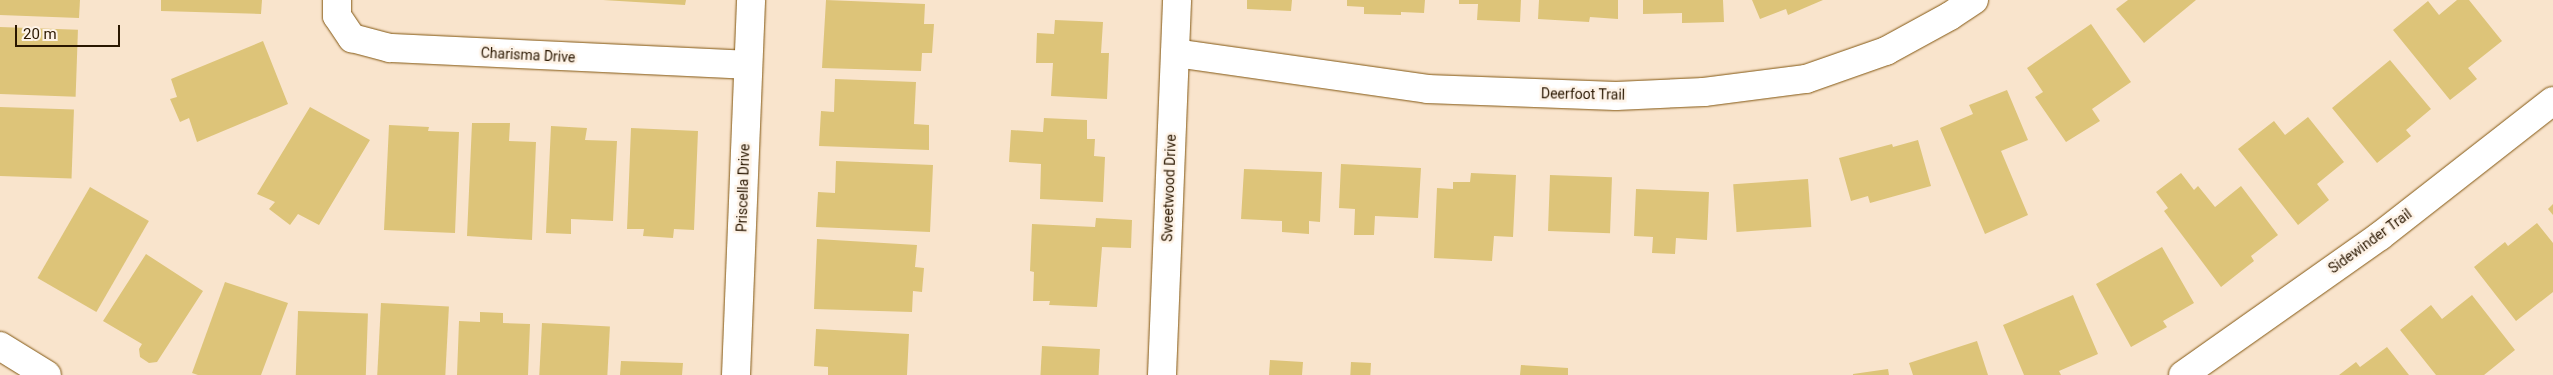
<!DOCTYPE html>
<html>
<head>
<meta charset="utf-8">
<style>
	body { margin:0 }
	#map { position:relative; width:2553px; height:375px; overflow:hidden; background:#f9e4cc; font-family:Roboto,sans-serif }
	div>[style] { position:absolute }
	.building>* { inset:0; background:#ddc479; transform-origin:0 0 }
	.roads { filter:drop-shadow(0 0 1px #825610) drop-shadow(0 0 1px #825610) }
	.street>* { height:28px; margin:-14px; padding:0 14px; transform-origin:14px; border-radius:14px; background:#fff }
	span { translate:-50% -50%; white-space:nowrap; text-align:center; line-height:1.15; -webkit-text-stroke:5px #fef3e7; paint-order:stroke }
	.street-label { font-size:14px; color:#2a1700 }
	.scale { position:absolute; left:15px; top:25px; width:105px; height:22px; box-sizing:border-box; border:2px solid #2a1700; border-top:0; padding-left:6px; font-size:15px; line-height:18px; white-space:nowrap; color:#2a1700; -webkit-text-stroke:4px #fef3e7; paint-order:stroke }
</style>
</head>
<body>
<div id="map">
	<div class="building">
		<div style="clip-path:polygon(0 0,80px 0,79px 18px,0 15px)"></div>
		<div style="clip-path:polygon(161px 0,262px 0,261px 14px,161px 11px)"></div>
		<div style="clip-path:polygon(603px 0,686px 0,685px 5px)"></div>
		<div style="clip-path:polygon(826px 0,925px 4px,924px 24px,934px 24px,932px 53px,922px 53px,921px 71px,822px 68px)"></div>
		<div style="clip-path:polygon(1247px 0,1292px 0,1291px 11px,1247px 9px)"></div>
		<div style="clip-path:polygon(1347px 0,1425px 0,1424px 13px,1401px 12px,1401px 15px,1364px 14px,1364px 7px,1347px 6px)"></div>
		<div style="clip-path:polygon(1459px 0,1521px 0,1520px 22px,1477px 20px,1478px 4px,1459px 4px)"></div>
		<div style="clip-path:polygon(1539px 0,1618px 0,1618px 19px,1590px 17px,1589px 22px,1538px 19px)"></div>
		<div style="clip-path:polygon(1643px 0,1723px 0,1724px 22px,1682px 23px,1682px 13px,1643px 14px)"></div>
		<div style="clip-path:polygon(1752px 0,1823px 0,1788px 15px,1786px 9px,1760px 19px)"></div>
		<div style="clip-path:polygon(2128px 0,2196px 0,2144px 43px,2116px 9px)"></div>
		<div style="clip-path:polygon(2457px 0,2469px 0,2502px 41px,2468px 68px,2477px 79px,2450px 100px,2393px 30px,2428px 1px,2439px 15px)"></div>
		<div style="clip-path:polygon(1055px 20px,1103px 22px,1101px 53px,1109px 53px,1107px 99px,1051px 96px,1053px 63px,1036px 63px,1037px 33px,1054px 34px)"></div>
		<div style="clip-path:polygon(2091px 24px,2131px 82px,2092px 109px,2100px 121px,2066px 142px,2035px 97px,2043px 92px,2027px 68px)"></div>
		<div style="left:0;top:27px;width:78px;height:67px;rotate:2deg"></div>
		<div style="clip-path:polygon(263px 41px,288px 104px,197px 142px,189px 118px,180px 122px,170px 99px,177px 97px,171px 79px)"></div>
		<div style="clip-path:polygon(2390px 60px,2431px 109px,2406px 130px,2411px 136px,2377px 163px,2332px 108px)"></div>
		<div style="clip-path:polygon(835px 79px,916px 82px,914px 124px,929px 125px,929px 150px,819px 146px,821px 111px,834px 112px)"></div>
		<div style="clip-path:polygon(2007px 90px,2028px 140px,2001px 151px,2028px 215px,1985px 234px,1940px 128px,1973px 114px,1969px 105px)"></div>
		<div style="left:0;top:107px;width:74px;height:69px;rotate:2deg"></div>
		<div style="clip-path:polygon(310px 107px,370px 140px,319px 225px,298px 214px,290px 225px,269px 209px,275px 202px,257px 194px)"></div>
		<div style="clip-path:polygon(2308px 117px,2344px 162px,2317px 184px,2329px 200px,2298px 225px,2238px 149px,2274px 121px,2285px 135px)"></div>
		<div style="clip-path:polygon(1044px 118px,1087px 120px,1087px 139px,1095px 139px,1094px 156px,1105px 157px,1103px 202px,1040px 199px,1041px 164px,1009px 162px,1011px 130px,1043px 132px)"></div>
		<div style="clip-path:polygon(472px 123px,510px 123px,509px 141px,536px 142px,532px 240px,467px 236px)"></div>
		<div style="clip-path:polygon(389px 125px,429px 127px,428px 131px,459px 132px,455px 233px,384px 230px)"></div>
		<div style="clip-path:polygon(551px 126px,587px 128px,585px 140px,617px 141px,613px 221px,571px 219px,571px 234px,546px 233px)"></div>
		<div style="clip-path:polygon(631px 128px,698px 131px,694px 230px,674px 229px,673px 238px,643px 236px,644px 229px,627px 229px)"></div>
		<div style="clip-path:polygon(1918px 140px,1931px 186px,1870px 203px,1868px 196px,1851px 201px,1839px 158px,1892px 144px,1893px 147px)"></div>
		<div style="clip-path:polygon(836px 161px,933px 165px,930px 232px,816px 227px,818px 192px,835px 193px)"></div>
		<div style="clip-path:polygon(1341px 164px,1421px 168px,1418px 218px,1375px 216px,1374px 235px,1354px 235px,1355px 209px,1339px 208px)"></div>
		<div style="clip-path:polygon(1244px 169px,1322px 172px,1320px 222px,1309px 221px,1309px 234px,1282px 232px,1282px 221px,1241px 219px)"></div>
		<div style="clip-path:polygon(1471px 173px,1516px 175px,1513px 237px,1494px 236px,1492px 261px,1434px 258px,1437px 188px,1453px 189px,1453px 182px,1470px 182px)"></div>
		<div style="clip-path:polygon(2181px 173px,2194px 190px,2198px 186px,2215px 207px,2241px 186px,2278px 235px,2251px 256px,2254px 261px,2221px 287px,2164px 211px,2168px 208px,2156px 192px)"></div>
		<div style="left:1550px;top:175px;width:62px;height:56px;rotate:2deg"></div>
		<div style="left:1808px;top:179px;width:48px;height:75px;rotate:86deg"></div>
		<div style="left:90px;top:187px;width:68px;height:105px;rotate:30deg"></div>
		<div style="clip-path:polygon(1636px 189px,1709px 192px,1707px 240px,1676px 238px,1675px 254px,1652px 253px,1653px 237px,1634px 236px)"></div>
		<div style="clip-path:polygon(2553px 204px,2553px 215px,2548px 209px)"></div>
		<div style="clip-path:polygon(1096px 218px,1132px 220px,1131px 248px,1102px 247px,1097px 307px,1049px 305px,1050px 301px,1033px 301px,1034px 272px,1030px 271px,1032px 224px,1095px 227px)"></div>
		<div style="clip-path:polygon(2537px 223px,2553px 243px,2553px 292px,2516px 321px,2474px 267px,2505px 242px,2508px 246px)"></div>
		<div style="clip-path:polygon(817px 239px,917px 245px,915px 267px,924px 268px,922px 292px,913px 291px,912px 312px,814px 309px)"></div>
		<div style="clip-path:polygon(2162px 247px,2194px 303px,2163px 321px,2167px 327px,2131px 347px,2096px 284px)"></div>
		<div style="clip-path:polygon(146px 254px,203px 291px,157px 362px,149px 363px,140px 357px,139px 349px,142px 344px,103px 321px)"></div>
		<div style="clip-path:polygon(225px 282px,288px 303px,261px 375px,198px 375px,192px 373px)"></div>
		<div style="clip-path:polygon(2073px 295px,2098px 354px,2059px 371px,2061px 375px,2024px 375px,2003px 325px)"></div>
		<div style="clip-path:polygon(2472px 295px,2515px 350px,2484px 375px,2436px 375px,2400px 330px,2431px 305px,2442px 319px)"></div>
		<div style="left:381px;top:303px;width:68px;height:72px;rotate:3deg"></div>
		<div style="left:298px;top:311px;width:70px;height:64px;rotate:2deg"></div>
		<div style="clip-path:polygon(480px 312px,503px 313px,503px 323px,530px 324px,528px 375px,457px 375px,459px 321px,480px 322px)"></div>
		<div style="left:542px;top:323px;width:68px;height:52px;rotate:3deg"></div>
		<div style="clip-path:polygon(816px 329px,909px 334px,907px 375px,828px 375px,828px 367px,814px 366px)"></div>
		<div style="clip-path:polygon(1977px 341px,1988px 375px,1913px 375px,1909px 363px)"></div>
		<div style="left:1042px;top:346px;width:58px;height:29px;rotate:3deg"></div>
		<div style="clip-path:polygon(2387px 347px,2409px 375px,2339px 375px,2356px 362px,2360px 367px)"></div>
		<div style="clip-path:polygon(1270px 360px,1303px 362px,1302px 375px,1269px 375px)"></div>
		<div style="clip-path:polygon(621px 361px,683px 363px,682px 375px,620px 375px)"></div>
		<div style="left:1351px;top:362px;width:20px;height:13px;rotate:3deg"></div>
		<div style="clip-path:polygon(1521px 365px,1568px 368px,1568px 375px,1520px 375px)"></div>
		<div style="clip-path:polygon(1888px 369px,1889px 375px,1853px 375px,1853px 374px)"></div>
	</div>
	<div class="roads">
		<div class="street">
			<div style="left:337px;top:0;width:16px;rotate:90deg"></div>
			<div style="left:337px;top:16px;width:27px;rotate:56deg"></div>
			<div style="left:352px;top:38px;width:39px;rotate:15deg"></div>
			<div style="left:390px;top:48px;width:358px;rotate:2.7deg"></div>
			<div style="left:1175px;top:53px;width:255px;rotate:8.1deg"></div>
			<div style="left:1427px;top:89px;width:189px;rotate:2.1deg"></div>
			<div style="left:1616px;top:96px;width:88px;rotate:-2.6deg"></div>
			<div style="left:1704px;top:92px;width:103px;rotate:-7.3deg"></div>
			<div style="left:1806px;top:79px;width:85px;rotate:-19.3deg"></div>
			<div style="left:1886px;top:51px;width:73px;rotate:-28.7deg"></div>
			<div style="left:1950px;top:16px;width:29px;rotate:-34deg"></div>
			<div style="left:0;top:346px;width:55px;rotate:31.7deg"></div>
			<div style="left:736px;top:375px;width:375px;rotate:-87.7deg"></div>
			<div style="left:1162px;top:375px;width:375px;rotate:-87.7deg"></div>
			<div style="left:2183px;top:375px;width:241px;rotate:-35.2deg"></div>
			<div style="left:2380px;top:236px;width:219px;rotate:-38deg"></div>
		</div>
	</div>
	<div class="street-label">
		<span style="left:528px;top:55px;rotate:3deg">Charisma Drive</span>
		<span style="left:1583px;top:94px;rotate:1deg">Deerfoot Trail</span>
		<span style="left:743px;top:188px;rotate:-88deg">Priscella Drive</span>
		<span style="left:1169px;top:188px;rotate:-88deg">Sweetwood Drive</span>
		<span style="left:2370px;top:241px;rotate:-36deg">Sidewinder Trail</span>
	</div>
	<div class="scale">20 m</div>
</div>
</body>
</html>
